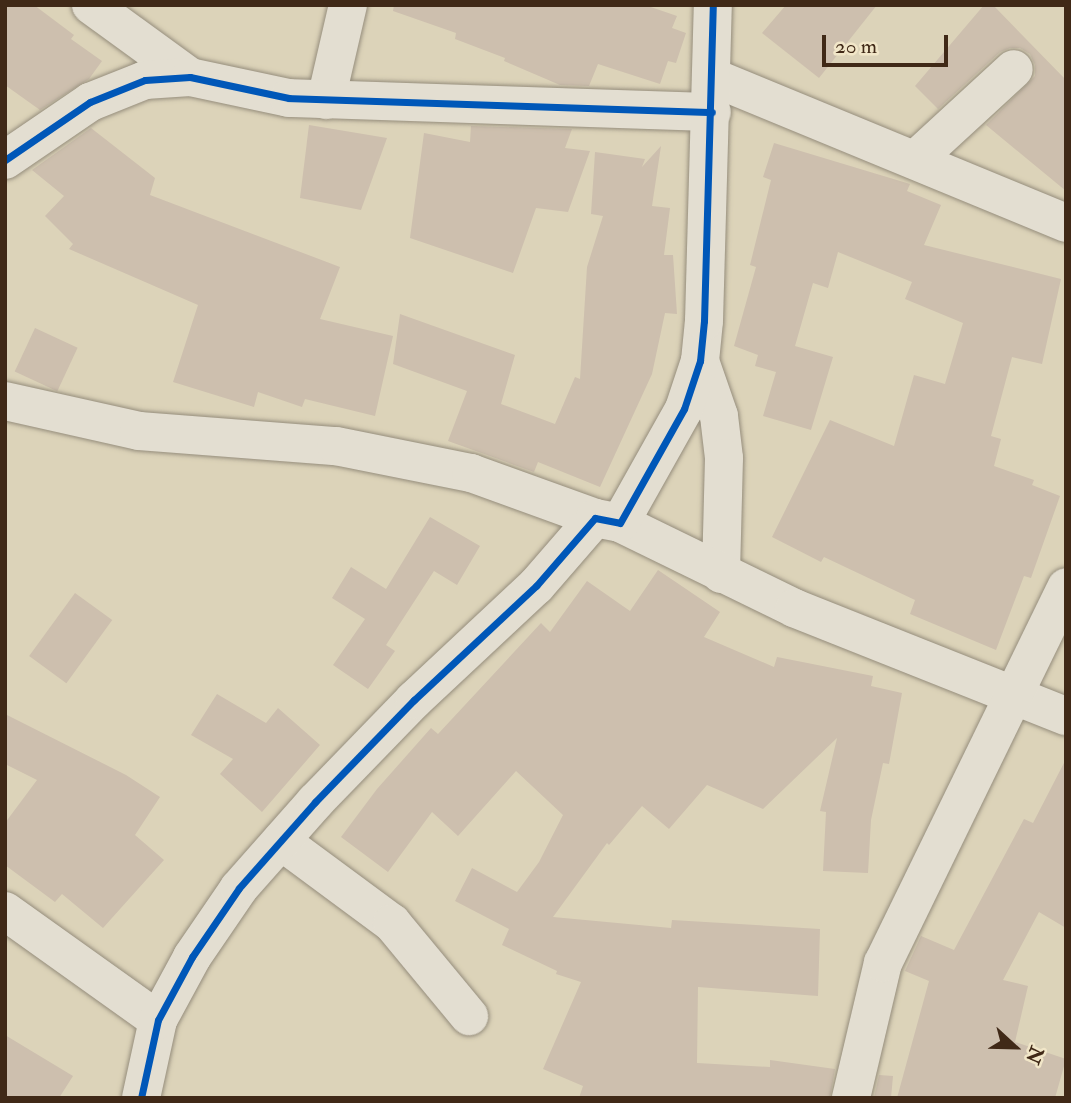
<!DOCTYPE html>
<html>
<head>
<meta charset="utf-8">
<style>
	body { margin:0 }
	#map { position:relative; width:1071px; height:1103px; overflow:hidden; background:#dcd3b9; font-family:"IM FELL Double Pica",serif }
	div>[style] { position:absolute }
	.building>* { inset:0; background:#cdbfae; transform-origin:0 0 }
	.roads { filter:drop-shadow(0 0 2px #958d7c) drop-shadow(0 0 2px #958d7c) }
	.minor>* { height:38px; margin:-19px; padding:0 19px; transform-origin:19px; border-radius:19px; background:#e3ded1 }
	.cycleway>* { height:7px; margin:-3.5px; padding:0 3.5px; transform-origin:3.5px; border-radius:3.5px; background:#0057b8 }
	span { translate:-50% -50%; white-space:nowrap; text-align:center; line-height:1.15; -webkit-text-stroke:5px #f1e6c8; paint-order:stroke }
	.frame { position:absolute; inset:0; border:7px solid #402917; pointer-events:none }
	.north { position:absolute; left:980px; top:1012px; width:70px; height:70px; -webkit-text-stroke:5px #f1e6c8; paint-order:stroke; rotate:112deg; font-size:19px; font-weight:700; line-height:28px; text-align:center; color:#402917 }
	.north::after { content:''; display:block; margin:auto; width:24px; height:32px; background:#402917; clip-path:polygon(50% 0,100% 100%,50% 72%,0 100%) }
	.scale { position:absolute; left:822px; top:35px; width:126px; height:32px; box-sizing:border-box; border:4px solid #402917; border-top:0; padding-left:9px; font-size:21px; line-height:24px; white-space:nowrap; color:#402917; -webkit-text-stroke:5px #f1e6c8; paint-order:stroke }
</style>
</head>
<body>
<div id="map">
	<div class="building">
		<div style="clip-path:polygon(5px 5px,34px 5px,74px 35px,71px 39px,102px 61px,89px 79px,40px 110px,5px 85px)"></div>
		<div style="clip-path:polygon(394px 5px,645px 5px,677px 16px,672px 28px,686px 33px,676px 63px,668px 61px,660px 84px,598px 64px,589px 86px,560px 85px,504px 61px,505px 58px,455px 39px,456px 33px,393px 11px)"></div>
		<div style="clip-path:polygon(786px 5px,877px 5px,819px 78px,762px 33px)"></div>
		<div style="clip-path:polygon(984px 5px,993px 5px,1066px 80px,1066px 191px,986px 125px,1035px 76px,1035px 65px,1030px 54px,1020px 48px,1010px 48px,1000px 52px,938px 109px,915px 86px)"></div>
		<div style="clip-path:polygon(309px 125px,387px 138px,361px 210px,300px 198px)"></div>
		<div style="clip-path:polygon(471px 126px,572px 129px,565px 148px,590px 151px,568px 212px,536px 208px,513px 273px,410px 238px,424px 133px,470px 142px)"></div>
		<div style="clip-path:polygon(91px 128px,155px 178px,150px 195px,340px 267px,320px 319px,393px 336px,375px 416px,305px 399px,302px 407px,258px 392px,254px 407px,173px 382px,198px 305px,69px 249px,73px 244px,45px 216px,64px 196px,32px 170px)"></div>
		<div style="clip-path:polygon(774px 143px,910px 184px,907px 191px,941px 205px,924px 245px,1061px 279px,1042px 364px,1012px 357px,991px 436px,1001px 439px,994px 466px,1034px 480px,1032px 485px,1060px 496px,1031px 578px,1024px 576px,996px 650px,910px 614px,915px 600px,824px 557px,821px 562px,772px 537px,830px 420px,894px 446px,914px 375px,945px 384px,963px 323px,905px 299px,912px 282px,838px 252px,828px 288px,813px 283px,795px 346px,833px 357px,811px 430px,763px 416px,776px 372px,755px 366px,758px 355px,734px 346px,756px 267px,750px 265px,771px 180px,763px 177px)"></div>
		<div style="clip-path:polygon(661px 146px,652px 206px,670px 208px,664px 255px,673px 255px,677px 314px,665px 313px,652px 374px,600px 487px,538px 462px,534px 472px,448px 441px,467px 391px,393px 364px,400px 314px,515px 355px,501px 404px,555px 424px,575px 377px,580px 379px,587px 267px,603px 216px,591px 214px,595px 152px,645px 159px,642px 167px)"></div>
		<div style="left:35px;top:328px;width:47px;height:48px;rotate:25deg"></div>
		<div style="clip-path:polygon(430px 517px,480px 546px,457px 585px,434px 571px,386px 645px,395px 651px,368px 689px,333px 665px,365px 619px,332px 598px,351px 567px,386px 589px)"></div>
		<div style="clip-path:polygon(658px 570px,720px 612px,704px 637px,774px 667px,777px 657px,873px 676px,871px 686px,902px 693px,889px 764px,883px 763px,871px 820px,868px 873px,823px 871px,826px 812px,820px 811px,837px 738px,763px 809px,707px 785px,669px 829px,642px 806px,609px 845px,607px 843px,553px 917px,671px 928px,672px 920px,820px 929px,818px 996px,698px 987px,697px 1063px,770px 1067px,770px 1060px,835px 1069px,830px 1098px,579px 1098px,583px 1086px,543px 1069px,581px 982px,556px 974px,557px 971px,502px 945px,509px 929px,455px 901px,472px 868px,517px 892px,539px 862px,563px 815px,516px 771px,458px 836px,432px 812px,388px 872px,341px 837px,377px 789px,431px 728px,438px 734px,541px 623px,550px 632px,587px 581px,630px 611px)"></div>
		<div style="left:75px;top:593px;width:46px;height:78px;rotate:36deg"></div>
		<div style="clip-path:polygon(217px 694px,266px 723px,278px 708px,320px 745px,262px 812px,220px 774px,233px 759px,191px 735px)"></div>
		<div style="clip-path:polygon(5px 714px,126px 775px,160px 797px,135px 835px,164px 860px,103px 928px,62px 894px,55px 902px,5px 865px,5px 823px,37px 780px,5px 764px)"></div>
		<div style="clip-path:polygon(1066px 759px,1066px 928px,1039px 912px,1003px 980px,1028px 986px,1015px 1042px,1066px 1059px,1055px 1098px,897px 1098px,929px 981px,905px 971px,921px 936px,954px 950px,1024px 819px,1033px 823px)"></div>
		<div style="clip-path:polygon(5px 1035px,73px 1076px,59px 1098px,5px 1098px)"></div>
		<div style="clip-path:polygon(879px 1075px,893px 1076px,891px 1098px,874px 1098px)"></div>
	</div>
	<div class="roads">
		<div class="minor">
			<div style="left:91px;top:5px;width:122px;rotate:36deg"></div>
			<div style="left:712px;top:77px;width:383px;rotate:22.4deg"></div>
			<div style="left:326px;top:100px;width:98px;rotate:-77deg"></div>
			<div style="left:5px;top:160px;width:103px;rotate:-34.3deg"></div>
			<div style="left:90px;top:102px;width:59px;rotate:-21.8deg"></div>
			<div style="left:145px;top:80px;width:45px;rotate:-3.8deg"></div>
			<div style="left:190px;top:77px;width:101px;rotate:12deg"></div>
			<div style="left:289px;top:98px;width:423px;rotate:1.9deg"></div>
			<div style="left:915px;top:160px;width:134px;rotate:-42.6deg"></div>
			<div style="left:700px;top:361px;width:58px;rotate:70.9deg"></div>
			<div style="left:719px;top:416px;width:42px;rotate:83.2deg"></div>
			<div style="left:724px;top:458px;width:116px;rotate:91.5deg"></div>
			<div style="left:5px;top:401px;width:137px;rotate:12.6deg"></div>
			<div style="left:139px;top:431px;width:198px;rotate:4.4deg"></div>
			<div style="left:336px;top:446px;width:138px;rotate:11.3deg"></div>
			<div style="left:471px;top:473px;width:132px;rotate:19.9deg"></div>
			<div style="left:620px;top:523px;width:194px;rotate:26deg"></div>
			<div style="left:794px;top:608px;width:293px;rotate:21.7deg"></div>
			<div style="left:281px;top:841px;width:138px;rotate:36.5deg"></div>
			<div style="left:392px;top:923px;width:121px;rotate:50.4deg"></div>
			<div style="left:5px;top:911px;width:188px;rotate:35.5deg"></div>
			<div style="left:141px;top:1098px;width:80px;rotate:-77.7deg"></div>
			<div style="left:158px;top:1020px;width:72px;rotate:-61.6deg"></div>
			<div style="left:192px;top:957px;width:83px;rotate:-55.7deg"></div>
			<div style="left:239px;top:888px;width:115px;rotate:-48.5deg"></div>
			<div style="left:315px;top:802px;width:142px;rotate:-45.9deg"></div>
			<div style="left:414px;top:700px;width:167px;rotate:-43.1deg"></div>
			<div style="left:536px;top:586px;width:90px;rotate:-49.1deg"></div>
			<div style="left:595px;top:518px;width:25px;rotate:11deg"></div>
			<div style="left:620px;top:523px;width:131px;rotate:-60.7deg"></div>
			<div style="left:684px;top:409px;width:51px;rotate:-71.6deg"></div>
			<div style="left:700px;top:361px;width:40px;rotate:-84.3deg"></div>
			<div style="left:704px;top:321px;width:316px;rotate:-88.4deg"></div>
			<div style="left:851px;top:1098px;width:139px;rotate:-76.7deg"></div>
			<div style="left:883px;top:963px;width:418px;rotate:-64deg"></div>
		</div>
	</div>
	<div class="cycleway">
		<div style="left:5px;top:160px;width:103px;rotate:-34.3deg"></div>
		<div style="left:90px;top:102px;width:59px;rotate:-21.8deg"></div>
		<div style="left:145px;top:80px;width:45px;rotate:-3.8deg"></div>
		<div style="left:190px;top:77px;width:101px;rotate:12deg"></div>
		<div style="left:289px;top:98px;width:423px;rotate:1.9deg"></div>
		<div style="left:141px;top:1098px;width:80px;rotate:-77.7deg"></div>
		<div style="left:158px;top:1020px;width:72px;rotate:-61.6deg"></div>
		<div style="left:192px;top:957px;width:83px;rotate:-55.7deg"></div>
		<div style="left:239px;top:888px;width:115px;rotate:-48.5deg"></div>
		<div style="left:315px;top:802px;width:142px;rotate:-45.9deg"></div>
		<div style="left:414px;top:700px;width:167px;rotate:-43.1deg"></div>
		<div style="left:536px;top:586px;width:90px;rotate:-49.1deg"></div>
		<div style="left:595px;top:518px;width:25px;rotate:11deg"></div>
		<div style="left:620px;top:523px;width:131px;rotate:-60.7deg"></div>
		<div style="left:684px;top:409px;width:51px;rotate:-71.6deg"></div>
		<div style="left:700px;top:361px;width:40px;rotate:-84.3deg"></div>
		<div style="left:704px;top:321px;width:316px;rotate:-88.4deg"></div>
	</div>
	<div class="frame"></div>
	<div class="north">N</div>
	<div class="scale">20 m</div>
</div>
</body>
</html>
